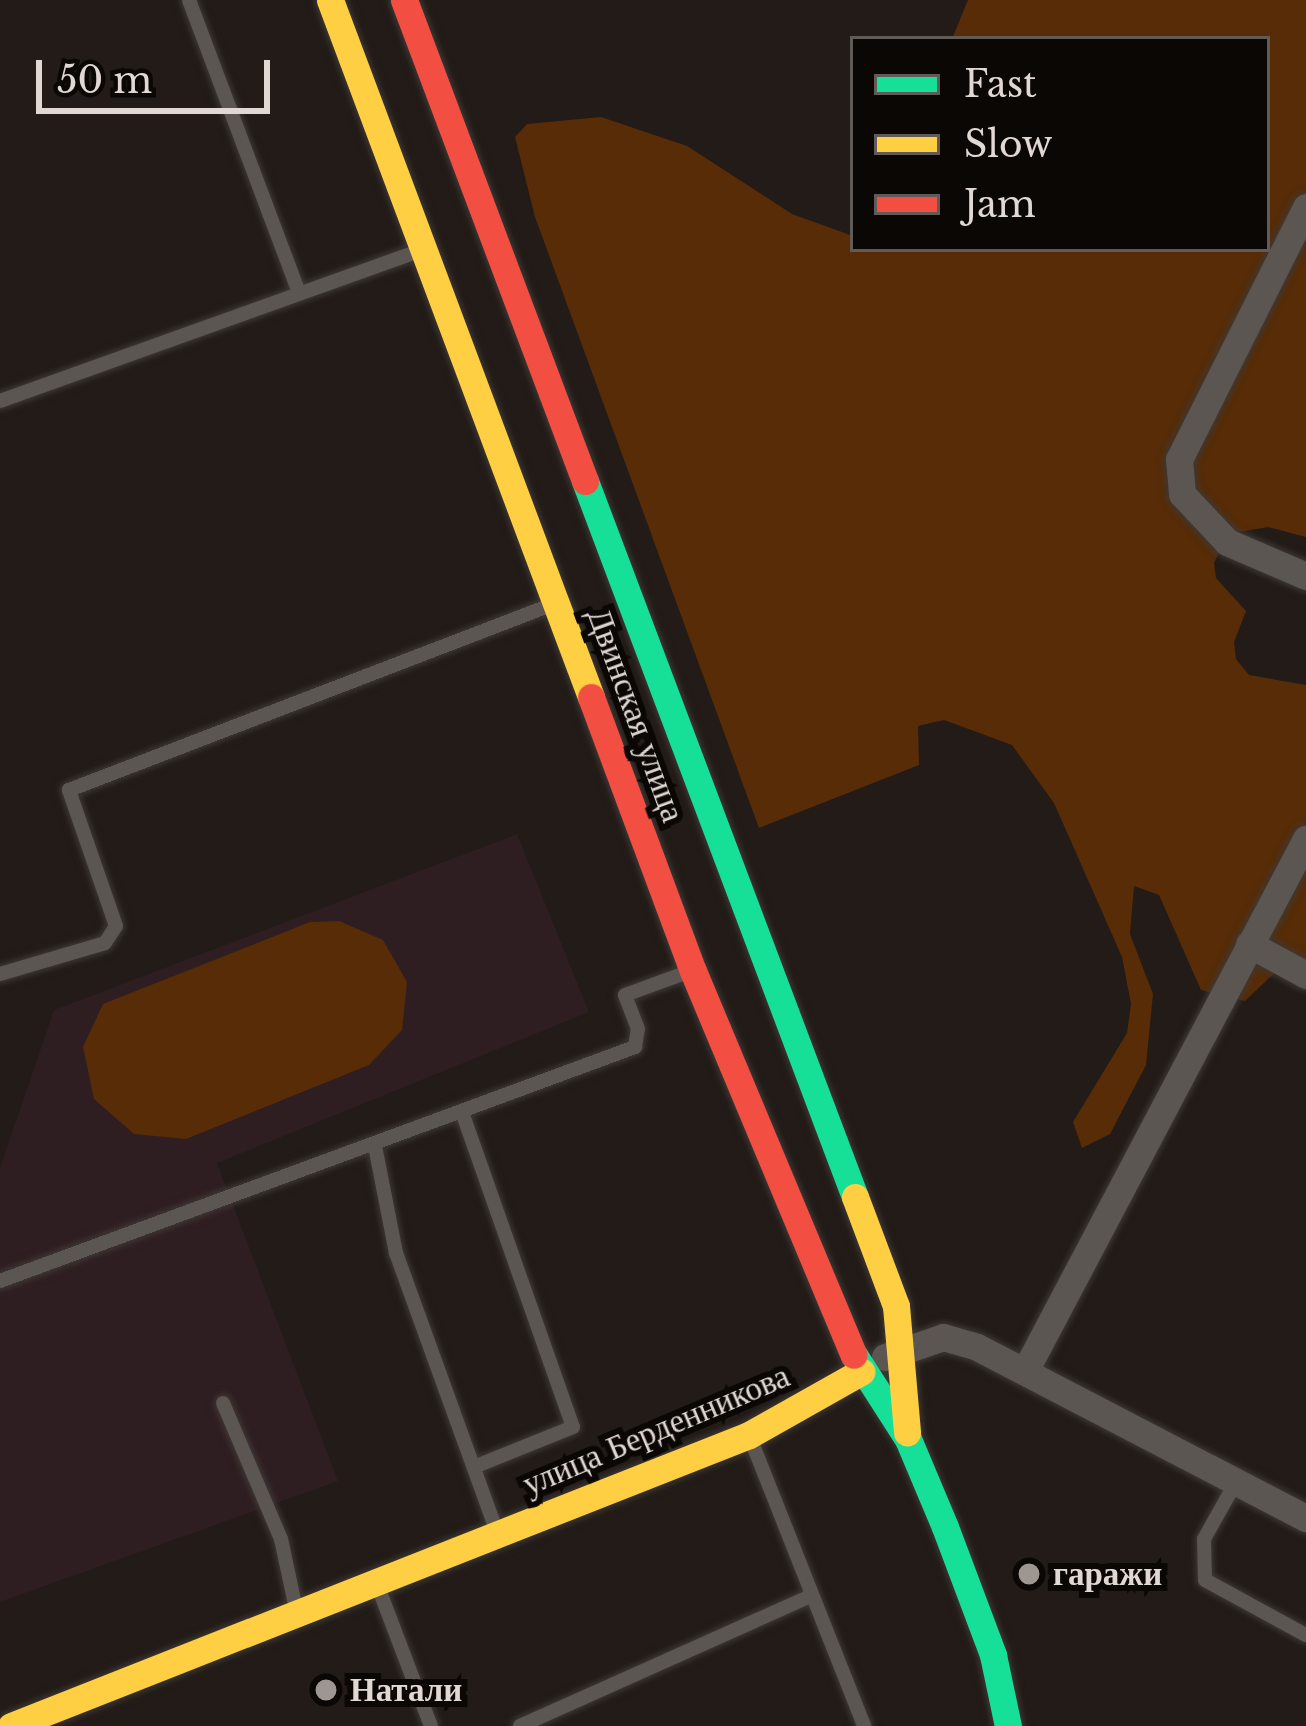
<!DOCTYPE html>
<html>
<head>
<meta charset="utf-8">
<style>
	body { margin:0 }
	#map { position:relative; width:1306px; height:1726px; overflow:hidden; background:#221b17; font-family:"Libre Baskerville",serif }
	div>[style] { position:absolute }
	.education>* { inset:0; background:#2f1e21 }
	.green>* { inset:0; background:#572c07 }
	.roads { filter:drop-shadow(0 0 3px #3e3835) drop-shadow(0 0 3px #3e3835) }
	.lane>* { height:14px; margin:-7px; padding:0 7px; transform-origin:7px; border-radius:7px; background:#5b5652 }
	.street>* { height:27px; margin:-13.5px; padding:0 13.5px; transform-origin:13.5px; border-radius:13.5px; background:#5b5652 }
	.fast>* { height:27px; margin:-13.5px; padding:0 13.5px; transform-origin:13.5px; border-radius:13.5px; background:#16e098 }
	.slow>* { height:27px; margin:-13.5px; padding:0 13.5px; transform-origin:13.5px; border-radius:13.5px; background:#ffcf43 }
	.jam>* { height:27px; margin:-13.5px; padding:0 13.5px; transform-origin:13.5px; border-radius:13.5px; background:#f24e42 }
	.dots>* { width:33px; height:33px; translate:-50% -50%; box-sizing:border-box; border:6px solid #0b0704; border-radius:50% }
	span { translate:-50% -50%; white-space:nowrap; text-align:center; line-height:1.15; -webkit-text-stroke:12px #0b0704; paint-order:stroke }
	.street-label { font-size:33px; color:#e1d8d3 }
	.poi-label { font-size:33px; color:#e1d8d3; font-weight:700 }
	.left { translate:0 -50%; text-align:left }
	.legend { position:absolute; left:850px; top:36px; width:420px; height:216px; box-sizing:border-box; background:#0b0704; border:3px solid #615b57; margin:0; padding:15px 21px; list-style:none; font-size:36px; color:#e1d8d3 }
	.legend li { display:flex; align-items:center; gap:24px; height:60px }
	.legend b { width:60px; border:3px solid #615b57 }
	.scale { position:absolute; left:36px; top:60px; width:234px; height:54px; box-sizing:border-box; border:6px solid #e1d8d3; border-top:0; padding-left:15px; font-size:36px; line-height:42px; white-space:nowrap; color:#e1d8d3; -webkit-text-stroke:9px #0b0704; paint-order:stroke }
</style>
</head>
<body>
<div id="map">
	<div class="education">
		<div style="clip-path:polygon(517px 834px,589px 1012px,217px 1163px,338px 1481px,0 1602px,0 1168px,54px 1010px)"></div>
	</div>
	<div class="green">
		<div style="clip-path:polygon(968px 0,1306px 0,1306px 537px,1268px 527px,1228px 534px,1214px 563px,1216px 578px,1246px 611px,1234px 642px,1236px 659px,1249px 675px,1306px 685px,1306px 959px,1288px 960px,1245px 1001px,1201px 990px,1159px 895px,1134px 886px,1130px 934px,1153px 994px,1146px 1065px,1110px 1134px,1082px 1148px,1073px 1122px,1127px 1033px,1131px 1004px,1122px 957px,1054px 803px,1012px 745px,944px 720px,918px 726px,919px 765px,759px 828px,535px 217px,515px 137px,527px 124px,601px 117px,687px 146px,792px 214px,853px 236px,853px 249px,1267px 249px,1267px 39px,952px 39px)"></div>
		<div style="clip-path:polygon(339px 921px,383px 940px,407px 982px,402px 1030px,369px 1065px,186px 1139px,134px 1134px,94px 1099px,83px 1047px,103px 1004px,310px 922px)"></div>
	</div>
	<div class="roads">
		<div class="lane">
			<div style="left:189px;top:0;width:312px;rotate:69.4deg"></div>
			<div style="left:0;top:401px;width:445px;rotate:-19.7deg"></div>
			<div style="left:0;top:974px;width:109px;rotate:-16.4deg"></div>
			<div style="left:105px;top:943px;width:20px;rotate:-57deg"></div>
			<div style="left:116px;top:926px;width:144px;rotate:-109.1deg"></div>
			<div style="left:69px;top:790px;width:516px;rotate:-21deg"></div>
			<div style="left:462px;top:1112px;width:334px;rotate:70.6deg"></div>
			<div style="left:573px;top:1427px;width:107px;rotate:158deg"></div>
			<div style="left:375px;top:1146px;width:109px;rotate:78.9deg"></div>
			<div style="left:396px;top:1253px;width:294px;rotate:70.1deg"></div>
			<div style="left:0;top:1281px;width:677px;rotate:-20.23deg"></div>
			<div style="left:635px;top:1047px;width:18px;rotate:-81deg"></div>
			<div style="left:638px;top:1029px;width:36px;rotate:-111deg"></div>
			<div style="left:625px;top:995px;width:67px;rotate:-20.1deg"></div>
			<div style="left:223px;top:1403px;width:148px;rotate:66.9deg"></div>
			<div style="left:281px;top:1539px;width:72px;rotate:77.9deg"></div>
			<div style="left:751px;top:1440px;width:308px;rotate:68.4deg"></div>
			<div style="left:1236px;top:1482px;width:65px;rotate:119.3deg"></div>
			<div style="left:1204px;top:1539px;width:41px;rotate:88.6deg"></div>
			<div style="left:1205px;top:1580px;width:115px;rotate:28.6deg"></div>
			<div style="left:377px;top:1584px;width:152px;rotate:69.2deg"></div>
			<div style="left:520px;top:1726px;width:318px;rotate:-24.1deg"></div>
		</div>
		<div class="street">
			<div style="left:1306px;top:207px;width:282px;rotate:116.7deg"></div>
			<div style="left:1179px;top:459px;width:35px;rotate:85deg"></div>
			<div style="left:1182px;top:494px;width:66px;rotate:46.8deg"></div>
			<div style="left:1227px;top:542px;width:86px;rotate:23.3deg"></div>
			<div style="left:1249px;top:944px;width:65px;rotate:28.5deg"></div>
			<div style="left:885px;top:1357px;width:61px;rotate:-19deg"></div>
			<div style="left:943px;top:1337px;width:35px;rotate:16deg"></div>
			<div style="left:977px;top:1347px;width:371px;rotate:27.5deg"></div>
			<div style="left:1025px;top:1371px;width:602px;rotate:-62.16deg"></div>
		</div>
		<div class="fast">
			<div style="left:585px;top:481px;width:765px;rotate:69.34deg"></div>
			<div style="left:854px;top:1355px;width:100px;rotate:57.3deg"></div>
			<div style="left:908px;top:1439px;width:95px;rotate:67.2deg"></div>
			<div style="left:945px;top:1527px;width:137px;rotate:69.4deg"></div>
			<div style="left:993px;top:1655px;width:73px;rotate:78.1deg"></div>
		</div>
		<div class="slow">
			<div style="left:330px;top:0;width:744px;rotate:69.47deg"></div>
			<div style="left:855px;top:1197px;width:116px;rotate:69.4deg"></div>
			<div style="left:896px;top:1306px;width:127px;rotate:85deg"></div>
			<div style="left:11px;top:1726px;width:793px;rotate:-21.52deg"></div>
			<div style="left:749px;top:1435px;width:129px;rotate:-29.4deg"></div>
		</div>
		<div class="jam">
			<div style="left:404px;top:0;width:514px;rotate:69.38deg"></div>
			<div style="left:591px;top:697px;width:292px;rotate:69.6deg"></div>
			<div style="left:693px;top:971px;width:416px;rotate:67.3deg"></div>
		</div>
	</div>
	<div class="dots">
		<div style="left:1029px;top:1574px;background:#9e9691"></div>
		<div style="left:326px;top:1690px;background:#9e9691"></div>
	</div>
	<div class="street-label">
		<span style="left:636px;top:715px;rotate:70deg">Двинская улица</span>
		<span style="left:656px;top:1430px;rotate:-23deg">улица Берденникова</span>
	</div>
	<div class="poi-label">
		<span class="left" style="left:1053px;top:1574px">гаражи</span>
		<span class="left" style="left:350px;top:1690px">Натали</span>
	</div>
	<ul class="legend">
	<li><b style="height:15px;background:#16e098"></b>Fast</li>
	<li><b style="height:15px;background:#ffcf43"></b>Slow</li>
	<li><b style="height:15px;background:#f24e42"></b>Jam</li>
	</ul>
	<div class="scale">50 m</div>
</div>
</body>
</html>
